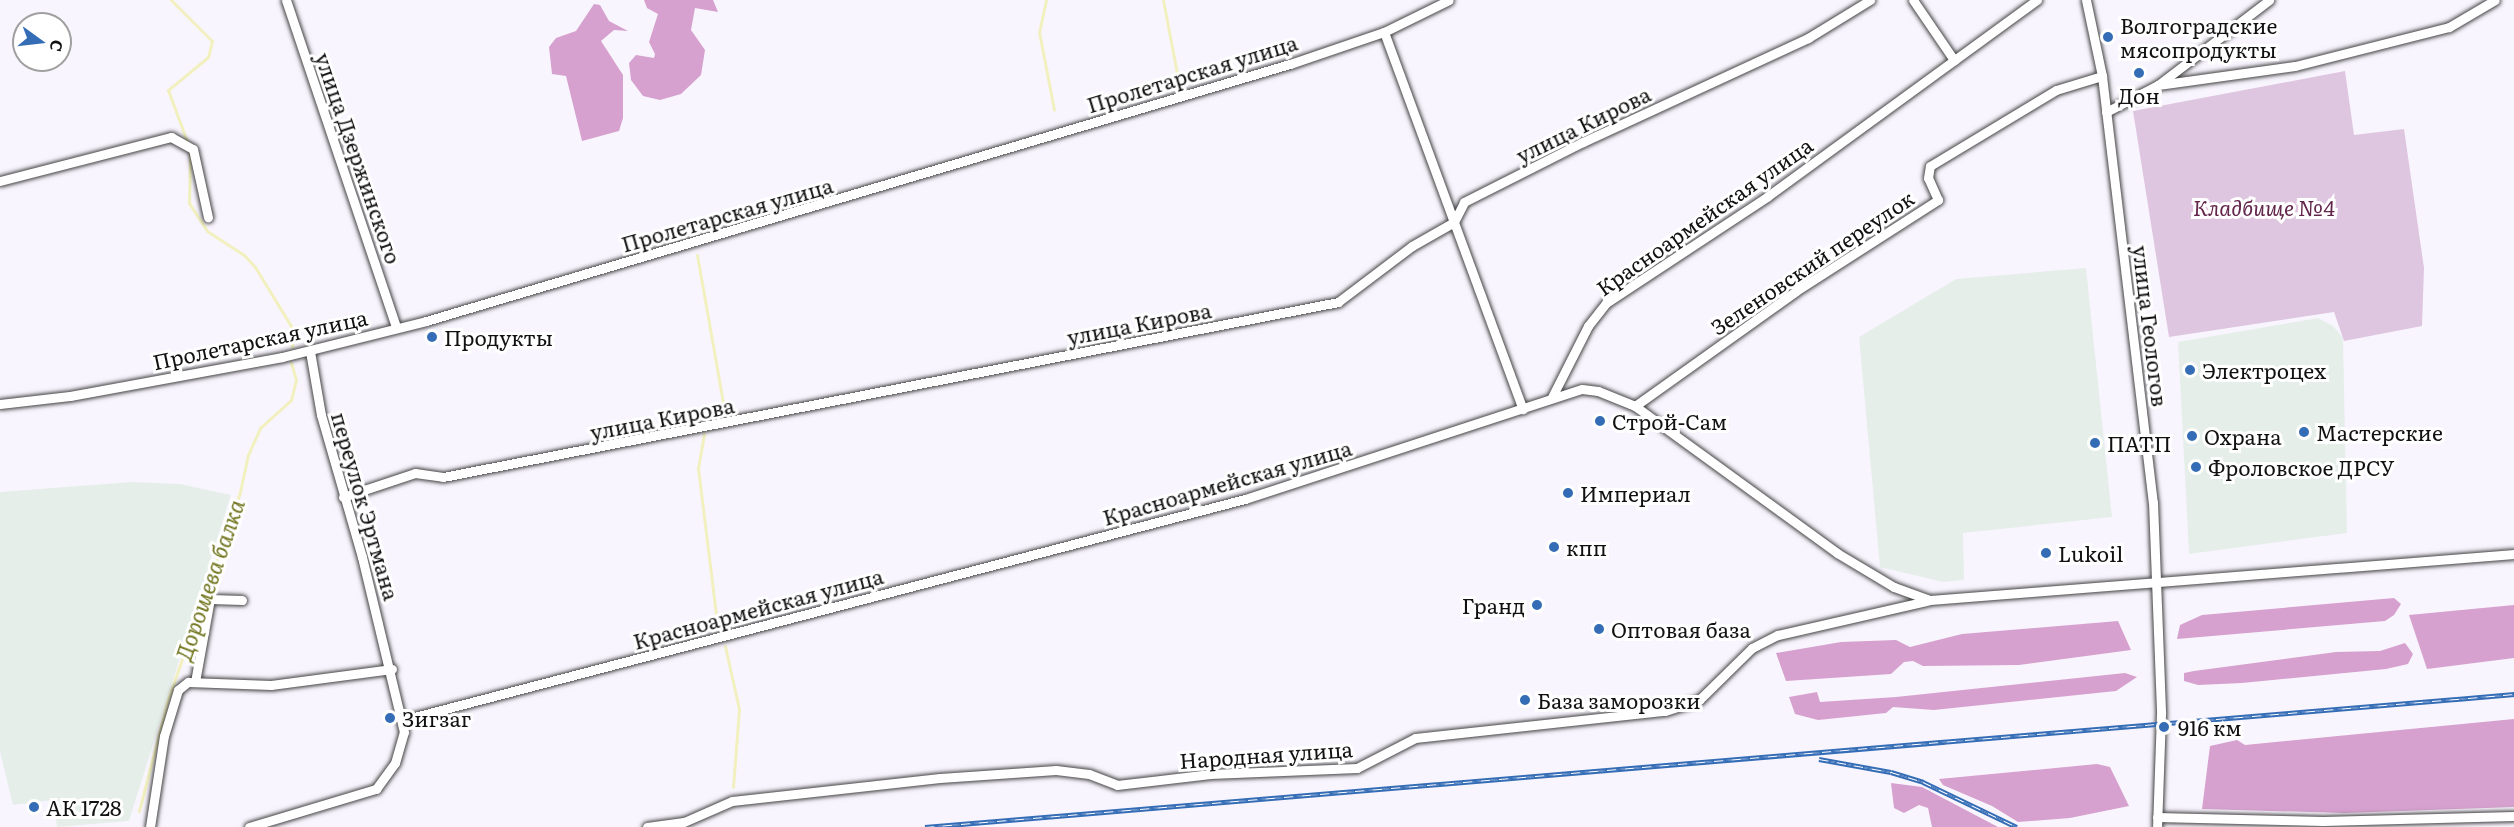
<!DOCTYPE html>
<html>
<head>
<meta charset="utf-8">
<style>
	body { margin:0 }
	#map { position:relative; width:2514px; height:827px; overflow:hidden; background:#f9f5fe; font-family:Literata,serif }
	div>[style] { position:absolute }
	.industrial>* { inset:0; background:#e6eeea }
	.forest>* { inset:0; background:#d6a1ce }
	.cemetery>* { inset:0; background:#dec6e0 }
	.stream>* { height:3px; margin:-1.5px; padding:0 1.5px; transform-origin:1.5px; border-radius:1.5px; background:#f1f0be }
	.roads { filter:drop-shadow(0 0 2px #444) drop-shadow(0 0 2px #444) }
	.minor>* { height:9px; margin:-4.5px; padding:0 4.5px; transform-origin:4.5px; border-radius:4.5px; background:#fff }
	.rail>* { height:5px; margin-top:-2.5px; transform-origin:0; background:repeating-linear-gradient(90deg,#fff 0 9px,#346db5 0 18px); box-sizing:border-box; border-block:2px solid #346db5 }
	.dots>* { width:16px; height:16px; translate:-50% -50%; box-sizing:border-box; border:3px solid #fff; border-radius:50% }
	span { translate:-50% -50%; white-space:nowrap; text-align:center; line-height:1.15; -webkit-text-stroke:6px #fff; paint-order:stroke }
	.poi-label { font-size:21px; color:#111 }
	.left { translate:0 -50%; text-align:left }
	.right { translate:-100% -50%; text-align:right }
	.street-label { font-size:21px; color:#111 }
	.park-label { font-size:21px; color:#63264b; font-style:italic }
	.water-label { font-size:22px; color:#72761f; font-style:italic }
	.north { position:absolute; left:12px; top:12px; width:60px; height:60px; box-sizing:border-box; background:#fff; border:2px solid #a0a0a0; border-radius:50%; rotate:105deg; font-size:16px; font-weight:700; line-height:24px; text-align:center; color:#111 }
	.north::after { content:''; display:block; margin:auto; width:21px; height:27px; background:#346db5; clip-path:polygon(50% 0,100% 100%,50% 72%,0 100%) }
</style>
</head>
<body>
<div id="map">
	<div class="industrial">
		<div style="clip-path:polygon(2086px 268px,2112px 517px,1963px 533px,1964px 580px,1943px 582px,1880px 567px,1859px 337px,1956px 279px)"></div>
		<div style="clip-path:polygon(2318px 318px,2333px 326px,2343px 338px,2347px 533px,2189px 554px,2178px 342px)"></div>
		<div style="clip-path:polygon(132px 482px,180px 484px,231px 495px,129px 821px,57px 827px,53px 800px,13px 805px,0 752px,0 492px)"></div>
	</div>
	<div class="forest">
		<div style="clip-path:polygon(644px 0,713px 0,718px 12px,695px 8px,691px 30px,705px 50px,701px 75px,681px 94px,660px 100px,643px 96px,631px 80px,629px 63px,636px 55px,654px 58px,655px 54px,649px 42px,658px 14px,647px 8px)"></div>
		<div style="clip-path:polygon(594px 4px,600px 5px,609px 21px,628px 31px,614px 30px,601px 41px,623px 75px,623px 118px,619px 131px,582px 141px,566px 76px,552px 74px,549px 47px,556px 38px,576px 31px)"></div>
		<div style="clip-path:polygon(2394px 598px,2401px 604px,2394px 615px,2385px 621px,2177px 639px,2180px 625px,2202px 615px)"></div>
		<div style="clip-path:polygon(2514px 605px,2514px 658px,2427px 669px,2409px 615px)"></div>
		<div style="clip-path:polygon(2118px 621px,2131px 650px,2019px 665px,1923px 666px,1913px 661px,1904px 662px,1891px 674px,1786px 681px,1776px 653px,1841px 642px,1896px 640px,1910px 647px,1962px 634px)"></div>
		<div style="clip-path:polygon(2405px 643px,2413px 654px,2408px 664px,2386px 669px,2242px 683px,2198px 685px,2184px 681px,2184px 673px,2194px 671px,2336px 652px,2380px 651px)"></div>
		<div style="clip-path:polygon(2125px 673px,2137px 677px,2116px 691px,1934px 710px,1893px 707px,1886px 713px,1818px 720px,1795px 714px,1789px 697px,1817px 692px,1820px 702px,1896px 697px)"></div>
		<div style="clip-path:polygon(2514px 719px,2514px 807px,2345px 813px,2202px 809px,2210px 746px,2237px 740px,2245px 745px)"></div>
		<div style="clip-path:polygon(2097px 764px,2110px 767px,2129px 806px,2070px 818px,2018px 822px,1992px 806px,1943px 785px,1939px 779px)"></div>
		<div style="clip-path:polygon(1891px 783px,1922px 787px,1998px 827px,1932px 827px,1928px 808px,1919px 805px,1904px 813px,1894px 808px)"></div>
	</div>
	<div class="cemetery">
		<div style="clip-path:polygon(2345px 71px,2354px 135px,2404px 129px,2424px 268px,2422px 326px,2344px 341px,2334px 312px,2169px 337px,2133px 111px)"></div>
	</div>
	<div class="stream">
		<div style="left:171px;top:0;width:58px;rotate:45deg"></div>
		<div style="left:212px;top:41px;width:16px;rotate:104deg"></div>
		<div style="left:208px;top:57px;width:52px;rotate:140.5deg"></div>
		<div style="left:168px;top:90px;width:58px;rotate:69.7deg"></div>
		<div style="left:1046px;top:0;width:33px;rotate:102deg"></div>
		<div style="left:1039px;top:32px;width:79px;rotate:79.1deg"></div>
		<div style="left:1163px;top:0;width:86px;rotate:79.2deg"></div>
		<div style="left:190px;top:153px;width:50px;rotate:91.1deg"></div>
		<div style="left:189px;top:203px;width:33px;rotate:57deg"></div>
		<div style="left:207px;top:231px;width:44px;rotate:33deg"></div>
		<div style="left:244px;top:255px;width:16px;rotate:47deg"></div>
		<div style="left:255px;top:267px;width:69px;rotate:58.6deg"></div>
		<div style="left:291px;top:326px;width:21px;rotate:87deg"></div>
		<div style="left:697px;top:255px;width:149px;rotate:80deg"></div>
		<div style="left:723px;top:402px;width:13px;rotate:99deg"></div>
		<div style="left:704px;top:434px;width:35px;rotate:100deg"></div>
		<div style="left:698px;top:468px;width:155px;rotate:83deg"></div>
		<div style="left:725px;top:646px;width:65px;rotate:77.5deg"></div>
		<div style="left:739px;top:709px;width:78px;rotate:94.4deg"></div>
		<div style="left:139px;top:811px;width:113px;rotate:-75.6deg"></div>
		<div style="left:167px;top:702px;width:222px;rotate:-70.8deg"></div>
		<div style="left:240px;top:492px;width:38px;rotate:-78deg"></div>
		<div style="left:248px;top:455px;width:30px;rotate:-66deg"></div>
		<div style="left:260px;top:428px;width:42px;rotate:-42.1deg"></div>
		<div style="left:291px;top:400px;width:21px;rotate:-76deg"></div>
		<div style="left:296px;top:380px;width:18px;rotate:-106deg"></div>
	</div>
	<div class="roads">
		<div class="minor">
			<div style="left:286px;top:0;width:345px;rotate:71.4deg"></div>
			<div style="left:1913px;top:0;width:73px;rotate:55.7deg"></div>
			<div style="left:2086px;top:0;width:78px;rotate:78.1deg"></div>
			<div style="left:2102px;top:76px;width:429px;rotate:83.2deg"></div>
			<div style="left:2153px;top:502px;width:212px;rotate:87.8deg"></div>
			<div style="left:2161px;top:714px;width:113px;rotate:92deg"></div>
			<div style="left:1384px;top:32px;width:402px;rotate:69.8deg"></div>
			<div style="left:2158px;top:85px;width:138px;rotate:-7.9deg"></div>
			<div style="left:2295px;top:66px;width:159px;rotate:-14.2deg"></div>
			<div style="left:2449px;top:27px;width:53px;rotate:-30.4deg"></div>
			<div style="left:2106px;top:112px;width:59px;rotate:-27.4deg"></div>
			<div style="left:2158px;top:85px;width:140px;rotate:-37.4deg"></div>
			<div style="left:0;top:181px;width:177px;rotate:-14.4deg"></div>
			<div style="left:171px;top:137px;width:25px;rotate:29deg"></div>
			<div style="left:193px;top:149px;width:70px;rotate:77.6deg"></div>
			<div style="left:1552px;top:397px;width:80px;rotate:-63.1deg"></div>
			<div style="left:1588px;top:326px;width:29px;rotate:-52deg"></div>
			<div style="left:1606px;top:303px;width:194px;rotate:-33.4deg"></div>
			<div style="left:1768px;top:196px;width:333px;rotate:-36.1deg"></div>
			<div style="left:0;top:404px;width:70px;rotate:-6.5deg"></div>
			<div style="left:70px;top:396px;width:216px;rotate:-10.4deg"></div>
			<div style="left:282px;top:357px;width:148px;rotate:-14deg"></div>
			<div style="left:426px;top:321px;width:901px;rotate:-16.57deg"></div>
			<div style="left:1290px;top:64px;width:99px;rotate:-18.8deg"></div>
			<div style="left:1384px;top:32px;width:72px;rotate:-26.2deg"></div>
			<div style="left:1635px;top:406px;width:198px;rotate:-35.5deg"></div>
			<div style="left:1796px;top:291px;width:169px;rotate:-32.7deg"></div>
			<div style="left:1938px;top:200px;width:24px;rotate:-114deg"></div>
			<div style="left:1928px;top:178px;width:12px;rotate:-81deg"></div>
			<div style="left:1930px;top:166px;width:147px;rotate:-31.1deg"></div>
			<div style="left:2056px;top:90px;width:48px;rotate:-16.9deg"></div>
			<div style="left:343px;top:497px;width:76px;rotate:-18.4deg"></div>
			<div style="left:415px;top:473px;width:28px;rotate:8deg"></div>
			<div style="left:443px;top:477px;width:912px;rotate:-11.06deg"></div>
			<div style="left:1338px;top:302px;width:93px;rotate:-37.1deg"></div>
			<div style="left:1412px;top:246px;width:48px;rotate:-29.7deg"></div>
			<div style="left:1454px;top:222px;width:22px;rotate:-63deg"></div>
			<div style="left:1464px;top:202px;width:133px;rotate:-26.8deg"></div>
			<div style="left:1583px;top:142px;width:248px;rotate:-24.8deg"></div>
			<div style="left:1808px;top:38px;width:73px;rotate:-31.5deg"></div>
			<div style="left:195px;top:682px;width:84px;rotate:-79.8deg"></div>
			<div style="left:210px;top:599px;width:32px;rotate:2deg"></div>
			<div style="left:403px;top:720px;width:871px;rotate:-14.71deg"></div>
			<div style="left:1245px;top:499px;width:354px;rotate:-18.1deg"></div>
			<div style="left:1582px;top:389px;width:16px;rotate:7deg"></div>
			<div style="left:1598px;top:391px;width:40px;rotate:22deg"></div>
			<div style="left:1635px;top:406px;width:250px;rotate:36deg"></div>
			<div style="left:1837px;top:553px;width:66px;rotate:30.8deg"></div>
			<div style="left:1894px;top:587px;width:38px;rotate:20deg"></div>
			<div style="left:1930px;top:600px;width:586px;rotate:-4.5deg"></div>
			<div style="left:2157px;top:817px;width:166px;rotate:1.4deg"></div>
			<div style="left:2323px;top:821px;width:191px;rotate:-1.5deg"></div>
			<div style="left:150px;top:827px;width:92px;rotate:-81.3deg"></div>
			<div style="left:164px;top:736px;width:48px;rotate:-73.1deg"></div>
			<div style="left:178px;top:690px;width:13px;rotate:-39deg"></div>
			<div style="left:188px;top:682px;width:83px;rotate:2.1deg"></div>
			<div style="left:271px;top:685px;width:122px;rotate:-7.5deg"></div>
			<div style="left:249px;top:827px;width:133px;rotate:-16.7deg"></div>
			<div style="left:376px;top:789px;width:32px;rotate:-54deg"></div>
			<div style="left:395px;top:763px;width:32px;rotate:-74deg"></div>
			<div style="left:404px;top:732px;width:180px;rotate:-103.5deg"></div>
			<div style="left:362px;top:557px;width:148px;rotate:-106.1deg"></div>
			<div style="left:321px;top:415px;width:65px;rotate:-99.8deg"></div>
			<div style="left:647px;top:827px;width:37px;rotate:-8deg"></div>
			<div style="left:684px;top:822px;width:52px;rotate:-23.6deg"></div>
			<div style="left:732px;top:801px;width:209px;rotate:-6.3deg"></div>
			<div style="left:940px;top:778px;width:116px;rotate:-3.9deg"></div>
			<div style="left:1056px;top:770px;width:33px;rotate:7deg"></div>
			<div style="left:1089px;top:774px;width:30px;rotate:21deg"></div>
			<div style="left:1117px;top:785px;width:94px;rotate:-6.7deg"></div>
			<div style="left:1210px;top:774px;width:147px;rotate:-2.3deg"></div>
			<div style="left:1357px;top:768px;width:65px;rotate:-27.3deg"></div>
			<div style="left:1415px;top:738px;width:251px;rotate:-6.2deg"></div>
			<div style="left:1665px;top:711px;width:36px;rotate:-18deg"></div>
			<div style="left:1699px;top:700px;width:74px;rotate:-44.5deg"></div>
			<div style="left:1752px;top:648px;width:29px;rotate:-27deg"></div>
			<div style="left:1778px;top:635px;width:153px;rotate:-12.9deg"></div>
		</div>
	</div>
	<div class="rail">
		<div style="left:1819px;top:759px;width:73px;rotate:10.2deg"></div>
		<div style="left:1891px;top:772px;width:34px;rotate:17deg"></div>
		<div style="left:1923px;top:782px;width:104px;rotate:25.6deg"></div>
		<div style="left:925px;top:827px;width:1595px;rotate:-4.78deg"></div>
	</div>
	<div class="dots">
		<div style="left:2108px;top:37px;background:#346db5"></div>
		<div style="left:2139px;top:73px;background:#346db5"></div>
		<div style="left:432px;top:337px;background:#346db5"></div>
		<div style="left:2190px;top:370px;background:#346db5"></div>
		<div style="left:1600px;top:421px;background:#346db5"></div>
		<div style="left:2304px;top:432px;background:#346db5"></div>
		<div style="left:2192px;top:436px;background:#346db5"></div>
		<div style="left:2095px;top:443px;background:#346db5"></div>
		<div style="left:2196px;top:467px;background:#346db5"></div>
		<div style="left:1568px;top:493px;background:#346db5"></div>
		<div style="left:1554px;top:547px;background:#346db5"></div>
		<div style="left:2046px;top:553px;background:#346db5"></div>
		<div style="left:1537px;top:605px;background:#346db5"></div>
		<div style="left:1599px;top:629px;background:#346db5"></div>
		<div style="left:1525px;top:700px;background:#346db5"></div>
		<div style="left:390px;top:718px;background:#346db5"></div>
		<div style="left:2164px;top:727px;background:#346db5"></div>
		<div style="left:34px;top:807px;background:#346db5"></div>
	</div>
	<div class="poi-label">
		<span class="left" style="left:2120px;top:37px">Волгоградские<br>мясопродукты</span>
		<span style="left:2139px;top:95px">Дон</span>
		<span class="left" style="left:444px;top:337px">Продукты</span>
		<span class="left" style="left:2202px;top:370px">Электроцех</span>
		<span class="left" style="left:1612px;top:421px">Строй-Сам</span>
		<span class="left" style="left:2316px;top:432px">Мастерские</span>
		<span class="left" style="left:2204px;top:436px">Охрана</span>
		<span class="left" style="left:2107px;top:443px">ПАТП</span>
		<span class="left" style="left:2208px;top:467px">Фроловское ДРСУ</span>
		<span class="left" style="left:1580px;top:493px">Империал</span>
		<span class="left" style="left:1566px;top:547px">кпп</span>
		<span class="left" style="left:2058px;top:553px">Lukoil</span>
		<span class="right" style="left:1525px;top:605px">Гранд</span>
		<span class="left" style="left:1611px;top:629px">Оптовая база</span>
		<span class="left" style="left:1537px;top:700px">База заморозки</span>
		<span class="left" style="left:402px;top:718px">Зигзаг</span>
		<span class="left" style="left:2178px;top:727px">916 км</span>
		<span class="left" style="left:46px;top:807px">АК 1728</span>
	</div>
	<div class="street-label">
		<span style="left:1192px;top:73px;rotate:-17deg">Пролетарская улица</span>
		<span style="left:1583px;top:124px;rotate:-26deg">улица Кирова</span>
		<span style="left:359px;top:158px;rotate:71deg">улица Дзержинского</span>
		<span style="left:727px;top:214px;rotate:-16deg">Пролетарская улица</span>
		<span style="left:1704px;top:216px;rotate:-35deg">Красноармейская улица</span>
		<span style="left:1812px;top:262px;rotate:-34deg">Зеленовский переулок</span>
		<span style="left:1139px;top:323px;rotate:-11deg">улица Кирова</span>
		<span style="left:2151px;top:326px;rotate:83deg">улица Геологов</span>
		<span style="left:260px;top:339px;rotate:-12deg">Пролетарская улица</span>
		<span style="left:662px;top:418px;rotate:-11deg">улица Кирова</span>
		<span style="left:1227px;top:482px;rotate:-16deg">Красноармейская улица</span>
		<span style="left:366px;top:506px;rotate:74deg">переулок Эртмана</span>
		<span style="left:758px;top:608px;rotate:-15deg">Красноармейская улица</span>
		<span style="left:1266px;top:754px;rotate:-4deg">Народная улица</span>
	</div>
	<div class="park-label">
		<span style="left:2264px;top:207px">Кладбище №4</span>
	</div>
	<div class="water-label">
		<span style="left:209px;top:580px;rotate:-71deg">Дорошева балка</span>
	</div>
	<div class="north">С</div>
</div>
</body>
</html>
